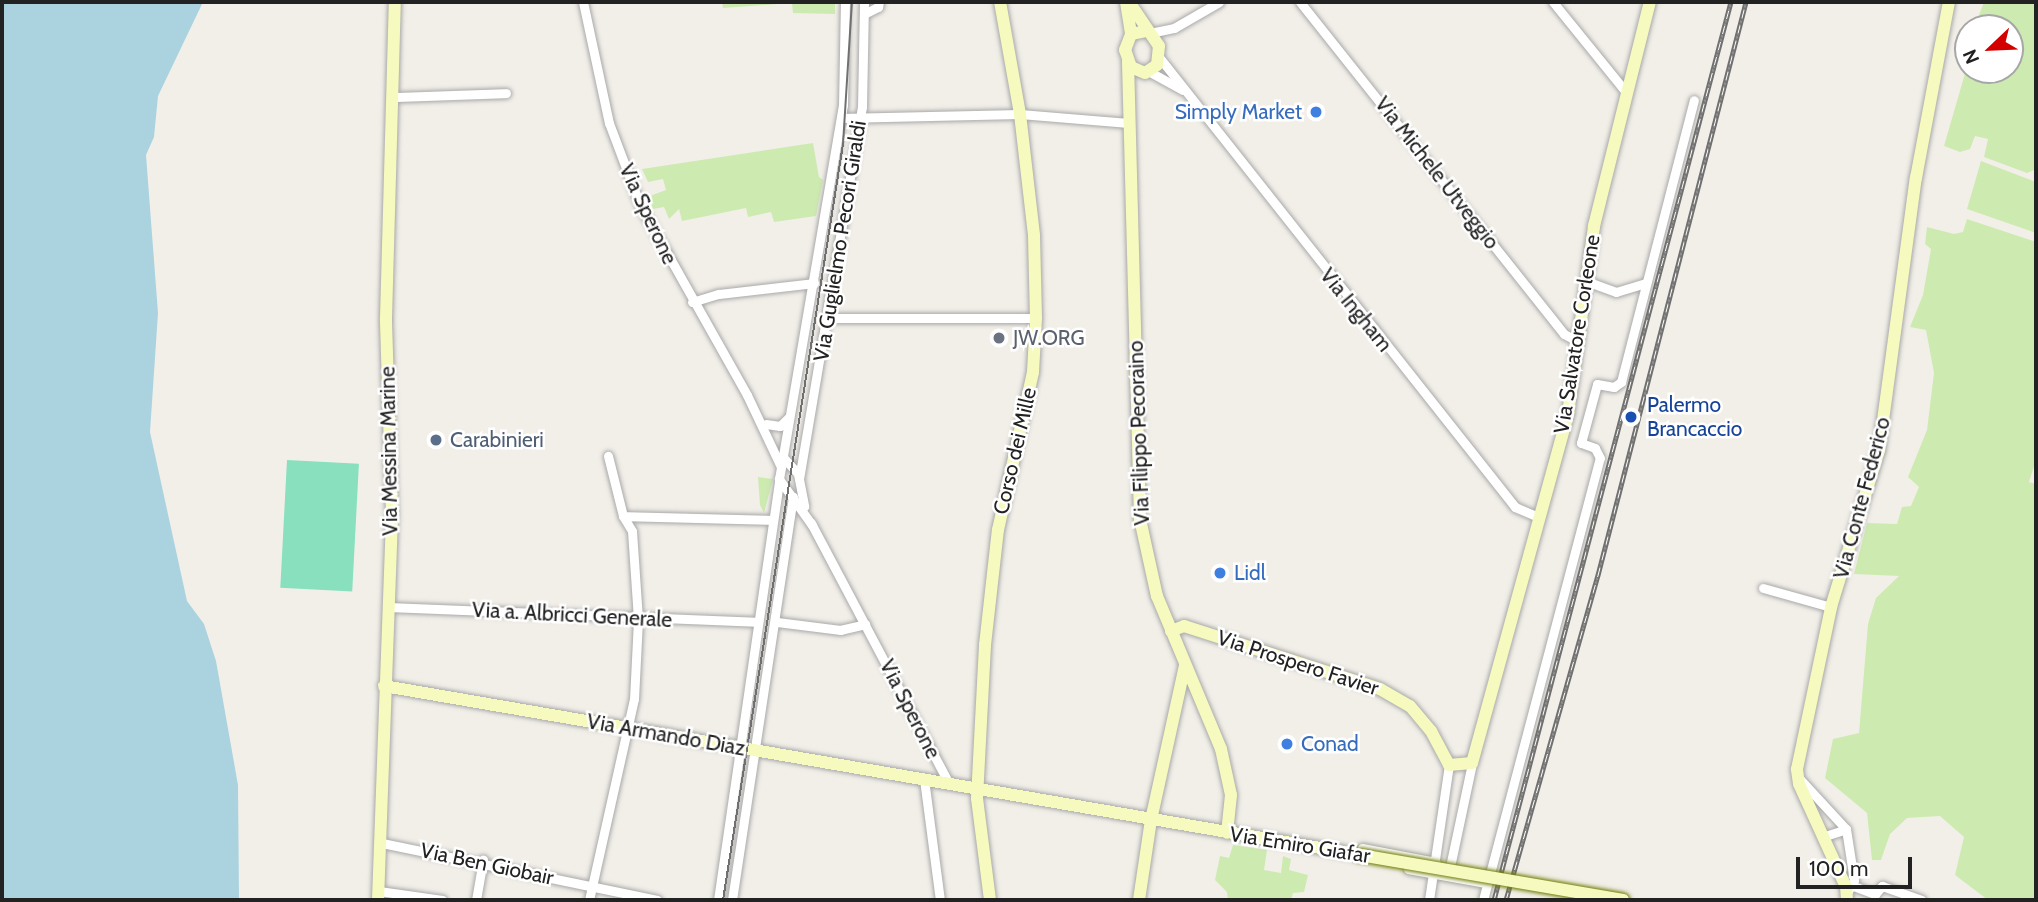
<!DOCTYPE html>
<html>
<head>
<meta charset="utf-8">
<style>
	body { margin:0 }
	#map { position:relative; width:2038px; height:902px; overflow:hidden; background:#f2efe9; font-family:Cabin,sans-serif }
	div>[style] { position:absolute }
	.grass>* { inset:0; background:#cdebb0 }
	.pitch>* { inset:0; background:#88e0be; transform-origin:0 0 }
	.water>* { inset:0; background:#aad3df }
	.roads { filter:drop-shadow(0 0 2px #a9a9a9) drop-shadow(0 0 2px #a9a9a9) }
	.street>* { height:9px; margin:-4.5px; padding:0 4.5px; transform-origin:4.5px; border-radius:4.5px; background:#fff }
	.secondary>* { height:12px; margin:-6px; padding:0 6px; transform-origin:6px; border-radius:6px; background:#f7fabf }
	.tram>* { height:2px; margin:-1px; padding:0 1px; transform-origin:1px; border-radius:1px; background:#707070 }
	.rail>* { height:5px; margin-top:-2.5px; transform-origin:0; background:repeating-linear-gradient(90deg,#fff 0 8px,#707070 0 16px); box-sizing:border-box; border-block:2px solid #707070 }
	.bridges { filter:drop-shadow(0 0 2px #707d05) drop-shadow(0 0 2px #707d05) }
	.secondary-bridge>* { height:12px; margin:-6px; padding:0 6px; transform-origin:6px; border-radius:6px; background:#f7fabf }
	.dots>* { width:19px; height:19px; translate:-50% -50%; box-sizing:border-box; border:4px solid #fff; border-radius:50% }
	span { translate:-50% -50%; white-space:nowrap; text-align:center; line-height:1.15; -webkit-text-stroke:5px #fff; paint-order:stroke }
	.shop-label { font-size:21px; color:#366cbe }
	.right { translate:-100% -50%; text-align:right }
	.left { translate:0 -50%; text-align:left }
	.street-label { font-size:21px; color:#222 }
	.worship-label { font-size:21px; color:#5b616d }
	.transit-label { font-size:21px; color:#164399 }
	.service-label { font-size:21px; color:#4e5e75 }
	.frame { position:absolute; inset:0; border:4px solid #222; pointer-events:none }
	.north { position:absolute; left:1954px; top:14px; width:70px; height:70px; box-sizing:border-box; background:#fff; border:2px solid #a7a7a7; border-radius:50%; rotate:247deg; font-size:19px; font-weight:700; line-height:28px; text-align:center; color:#222 }
	.north::after { content:''; display:block; margin:auto; width:24px; height:32px; background:#d40000; clip-path:polygon(50% 0,100% 100%,50% 72%,0 100%) }
	.scale { position:absolute; left:1796px; top:857px; width:116px; height:32px; box-sizing:border-box; border:4px solid #222; border-top:0; padding-left:9px; font-size:21px; line-height:24px; white-space:nowrap; color:#222; -webkit-text-stroke:5px #fff; paint-order:stroke }
</style>
</head>
<body>
<div id="map">
	<div class="grass">
		<div style="clip-path:polygon(722px 2px,835px 2px,835px 14px,793px 13px,792px 3px,723px 8px)"></div>
		<div style="clip-path:polygon(1984px 2px,2036px 2px,2036px 169px,2027px 173px,1984px 157px,1988px 139px,1975px 136px,1970px 149px,1960px 152px,1944px 146px,1966px 70px,2010px 70px,2010px 28px,1974px 28px)"></div>
		<div style="clip-path:polygon(813px 143px,819px 177px,823px 180px,816px 216px,774px 222px,771px 212px,748px 217px,746px 208px,682px 221px,679px 209px,669px 219px,664px 207px,653px 209px,647px 197px,666px 190px,663px 179px,648px 182px,642px 169px)"></div>
		<div style="clip-path:polygon(1981px 161px,2036px 182px,2036px 233px,1967px 209px)"></div>
		<div style="clip-path:polygon(1967px 219px,2036px 242px,2036px 460px,2029px 482px,2036px 484px,2036px 900px,1988px 900px,1955px 875px,1964px 837px,1940px 816px,1907px 818px,1890px 834px,1881px 860px,1872px 860px,1867px 813px,1825px 778px,1833px 739px,1859px 733px,1868px 624px,1876px 598px,1899px 576px,1854px 574px,1867px 523px,1897px 524px,1902px 507px,1911px 506px,1919px 487px,1908px 477px,1927px 430px,1934px 373px,1926px 330px,1910px 327px,1923px 295px,1931px 249px,1925px 244px,1927px 227px,1954px 234px,1963px 232px)"></div>
		<div style="clip-path:polygon(758px 477px,773px 479px,764px 513px,760px 505px)"></div>
		<div style="clip-path:polygon(1233px 845px,1267px 850px,1264px 870px,1281px 873px,1283px 856px,1291px 859px,1289px 870px,1308px 875px,1304px 892px,1293px 893px,1291px 900px,1228px 900px,1227px 892px,1215px 880px,1220px 856px,1229px 858px)"></div>
	</div>
	<div class="pitch">
		<div style="left:287px;top:460px;width:72px;height:128px;rotate:3deg"></div>
	</div>
	<div class="water">
		<div style="clip-path:polygon(2px 2px,203px 2px,158px 96px,154px 137px,146px 155px,158px 313px,150px 432px,187px 601px,204px 624px,216px 661px,238px 785px,239px 900px,2px 900px)"></div>
	</div>
	<div class="roads">
		<div class="street">
			<div style="left:583px;top:2px;width:124px;rotate:77.9deg"></div>
			<div style="left:609px;top:123px;width:88px;rotate:69.3deg"></div>
			<div style="left:640px;top:205px;width:218px;rotate:60.6deg"></div>
			<div style="left:747px;top:395px;width:80px;rotate:64.7deg"></div>
			<div style="left:1300px;top:2px;width:424px;rotate:51.5deg"></div>
			<div style="left:1564px;top:334px;width:15px;rotate:28deg"></div>
			<div style="left:1553px;top:2px;width:116px;rotate:51deg"></div>
			<div style="left:864px;top:14px;width:16px;rotate:-27deg"></div>
			<div style="left:878px;top:7px;width:5px;rotate:-79deg"></div>
			<div style="left:1150px;top:33px;width:25px;rotate:-12deg"></div>
			<div style="left:1174px;top:28px;width:52px;rotate:-30deg"></div>
			<div style="left:1159px;top:57px;width:574px;rotate:51.65deg"></div>
			<div style="left:1515px;top:507px;width:25px;rotate:23deg"></div>
			<div style="left:1150px;top:72px;width:37px;rotate:29deg"></div>
			<div style="left:394px;top:97px;width:112px;rotate:-2deg"></div>
			<div style="left:841px;top:118px;width:179px;rotate:-1.3deg"></div>
			<div style="left:1020px;top:114px;width:109px;rotate:4.7deg"></div>
			<div style="left:1586px;top:281px;width:32px;rotate:20deg"></div>
			<div style="left:1616px;top:292px;width:31px;rotate:-17deg"></div>
			<div style="left:692px;top:302px;width:28px;rotate:-17deg"></div>
			<div style="left:719px;top:294px;width:96px;rotate:-6.6deg"></div>
			<div style="left:827px;top:318px;width:209px"></div>
			<div style="left:766px;top:424px;width:14px;rotate:8deg"></div>
			<div style="left:780px;top:426px;width:13px;rotate:-45deg"></div>
			<div style="left:782px;top:456px;width:24px;rotate:48deg"></div>
			<div style="left:798px;top:474px;width:33px;rotate:79deg"></div>
			<div style="left:799px;top:479px;width:377px;rotate:-80.4deg"></div>
			<div style="left:862px;top:107px;width:105px;rotate:-88.9deg"></div>
			<div style="left:623px;top:516px;width:149px;rotate:1.5deg"></div>
			<div style="left:811px;top:523px;width:293px;rotate:62.1deg"></div>
			<div style="left:812px;top:525px;width:57px;rotate:-125.7deg"></div>
			<div style="left:779px;top:479px;width:379px;rotate:-80.3deg"></div>
			<div style="left:843px;top:105px;width:103px;rotate:-88.9deg"></div>
			<div style="left:1763px;top:588px;width:71px;rotate:15.6deg"></div>
			<div style="left:388px;top:607px;width:368px;rotate:2.3deg"></div>
			<div style="left:777px;top:622px;width:64px;rotate:7.2deg"></div>
			<div style="left:840px;top:630px;width:26px;rotate:-13deg"></div>
			<div style="left:1798px;top:777px;width:71px;rotate:47.3deg"></div>
			<div style="left:1846px;top:829px;width:52px;rotate:81.1deg"></div>
			<div style="left:1854px;top:880px;width:15px;rotate:118deg"></div>
			<div style="left:924px;top:779px;width:122px;rotate:82.5deg"></div>
			<div style="left:1825px;top:836px;width:22px;rotate:-18deg"></div>
			<div style="left:382px;top:843px;width:281px;rotate:11.7deg"></div>
			<div style="left:1362px;top:848px;width:75px;rotate:10.7deg"></div>
			<div style="left:1451px;top:862px;width:101px;rotate:-78deg"></div>
			<div style="left:1408px;top:869px;width:79px;rotate:10.2deg"></div>
			<div style="left:1851px;top:885px;width:26px;rotate:21deg"></div>
			<div style="left:1875px;top:894px;width:11px;rotate:-49deg"></div>
			<div style="left:1882px;top:886px;width:42px;rotate:19.3deg"></div>
			<div style="left:379px;top:891px;width:64px;rotate:8.1deg"></div>
			<div style="left:476px;top:900px;width:41px;rotate:-80.1deg"></div>
			<div style="left:589px;top:900px;width:206px;rotate:-77.4deg"></div>
			<div style="left:634px;top:699px;width:80px;rotate:-87.1deg"></div>
			<div style="left:638px;top:619px;width:88px;rotate:-93.9deg"></div>
			<div style="left:632px;top:531px;width:17px;rotate:-121deg"></div>
			<div style="left:623px;top:516px;width:62px;rotate:-104deg"></div>
			<div style="left:718px;top:900px;width:424px;rotate:-81.7deg"></div>
			<div style="left:732px;top:900px;width:408px;rotate:-81.4deg"></div>
			<div style="left:1429px;top:900px;width:136px;rotate:-81.6deg"></div>
			<div style="left:1483px;top:900px;width:457px;rotate:-75.2deg"></div>
			<div style="left:1600px;top:458px;width:11px;rotate:-117deg"></div>
			<div style="left:1595px;top:448px;width:15px;rotate:-160deg"></div>
			<div style="left:1581px;top:443px;width:61px;rotate:-74.8deg"></div>
			<div style="left:1597px;top:384px;width:17px;rotate:10deg"></div>
			<div style="left:1614px;top:387px;width:9px;rotate:-36deg"></div>
			<div style="left:1621px;top:382px;width:291px;rotate:-75.5deg"></div>
		</div>
		<div class="secondary">
			<div style="left:1126px;top:2px;width:32px;rotate:81deg"></div>
			<div style="left:1129px;top:2px;width:53px;rotate:55.7deg"></div>
			<div style="left:1159px;top:46px;width:19px;rotate:96deg"></div>
			<div style="left:1157px;top:65px;width:14px;rotate:146deg"></div>
			<div style="left:1145px;top:73px;width:15px;rotate:-157deg"></div>
			<div style="left:1131px;top:67px;width:18px;rotate:-109deg"></div>
			<div style="left:1125px;top:50px;width:17px;rotate:-69deg"></div>
			<div style="left:1131px;top:34px;width:15px;rotate:-11deg"></div>
			<div style="left:1128px;top:61px;width:458px;rotate:88.5deg"></div>
			<div style="left:1140px;top:519px;width:79px;rotate:77.6deg"></div>
			<div style="left:1157px;top:596px;width:166px;rotate:67.3deg"></div>
			<div style="left:1221px;top:749px;width:47px;rotate:77.7deg"></div>
			<div style="left:1231px;top:795px;width:38px;rotate:96deg"></div>
			<div style="left:1171px;top:631px;width:14px;rotate:-21deg"></div>
			<div style="left:1184px;top:626px;width:206px;rotate:17.8deg"></div>
			<div style="left:1380px;top:689px;width:34px;rotate:30deg"></div>
			<div style="left:1410px;top:706px;width:33px;rotate:50deg"></div>
			<div style="left:1431px;top:731px;width:38px;rotate:62deg"></div>
			<div style="left:1449px;top:765px;width:23px;rotate:-5deg"></div>
			<div style="left:1472px;top:763px;width:362px;rotate:-74.6deg"></div>
			<div style="left:1568px;top:414px;width:190px;rotate:-82.1deg"></div>
			<div style="left:1594px;top:226px;width:231px;rotate:-76deg"></div>
			<div style="left:384px;top:686px;width:991px;rotate:9.82deg"></div>
			<div style="left:378px;top:900px;width:387px;rotate:-87.9deg"></div>
			<div style="left:392px;top:513px;width:195px;rotate:-91.8deg"></div>
			<div style="left:386px;top:318px;width:316px;rotate:-88.4deg"></div>
			<div style="left:990px;top:900px;width:103px;rotate:-97.3deg"></div>
			<div style="left:977px;top:798px;width:153px;rotate:-87deg"></div>
			<div style="left:985px;top:645px;width:116px;rotate:-83.6deg"></div>
			<div style="left:998px;top:530px;width:162px;rotate:-77.5deg"></div>
			<div style="left:1033px;top:372px;width:54px;rotate:-86.8deg"></div>
			<div style="left:1036px;top:318px;width:83px;rotate:-91.4deg"></div>
			<div style="left:1034px;top:235px;width:122px;rotate:-96.6deg"></div>
			<div style="left:1020px;top:114px;width:114px;rotate:-100.1deg"></div>
			<div style="left:1139px;top:900px;width:81px;rotate:-81.5deg"></div>
			<div style="left:1151px;top:820px;width:158px;rotate:-77.6deg"></div>
			<div style="left:1847px;top:900px;width:13px;rotate:-94deg"></div>
			<div style="left:1846px;top:887px;width:113px;rotate:-114.5deg"></div>
			<div style="left:1799px;top:784px;width:15px;rotate:-98deg"></div>
			<div style="left:1797px;top:769px;width:166px;rotate:-78.1deg"></div>
			<div style="left:1831px;top:607px;width:164px;rotate:-73deg"></div>
			<div style="left:1879px;top:450px;width:275px;rotate:-82.3deg"></div>
			<div style="left:1916px;top:178px;width:179px;rotate:-79.4deg"></div>
		</div>
	</div>
	<div class="tram">
		<div style="left:723px;top:900px;width:765px;rotate:-80.98deg"></div>
		<div style="left:843px;top:144px;width:142px;rotate:-86.4deg"></div>
	</div>
	<div class="rail">
		<div style="left:1494px;top:900px;width:929px;rotate:-75.22deg"></div>
		<div style="left:1506px;top:900px;width:338px;rotate:-74.2deg"></div>
		<div style="left:1598px;top:575px;width:592px;rotate:-75.52deg"></div>
	</div>
	<div class="bridges">
		<div class="secondary-bridge">
			<div style="left:1360px;top:855px;width:267px;rotate:9.7deg"></div>
		</div>
	</div>
	<div class="dots">
		<div style="left:1316px;top:112px;background:#3f7fe0"></div>
		<div style="left:999px;top:338px;background:#6b7280"></div>
		<div style="left:1631px;top:417px;background:#1a4fb4"></div>
		<div style="left:436px;top:440px;background:#5c6f8a"></div>
		<div style="left:1220px;top:573px;background:#3f7fe0"></div>
		<div style="left:1287px;top:744px;background:#3f7fe0"></div>
	</div>
	<div class="shop-label">
		<span class="right" style="left:1302px;top:112px">Simply Market</span>
		<span class="left" style="left:1234px;top:573px">Lidl</span>
		<span class="left" style="left:1301px;top:744px">Conad</span>
	</div>
	<div class="street-label">
		<span style="left:1437px;top:173px;rotate:52deg">Via Michele Utveggio</span>
		<span style="left:648px;top:214px;rotate:65deg">Via Sperone</span>
		<span style="left:840px;top:241px;rotate:-81deg">Via Guglielmo Pecori Giraldi</span>
		<span style="left:1356px;top:310px;rotate:51deg">Via Ingham</span>
		<span style="left:1577px;top:334px;rotate:-81deg">Via Salvatore Corleone</span>
		<span style="left:1139px;top:433px;rotate:-92deg">Via Filippo Pecoraino</span>
		<span style="left:389px;top:451px;rotate:-91deg">Via Messina Marine</span>
		<span style="left:1015px;top:451px;rotate:-77deg">Corso dei Mille</span>
		<span style="left:1862px;top:498px;rotate:-75deg">Via Conte Federico</span>
		<span style="left:572px;top:615px;rotate:3deg">Via a. Albricci Generale</span>
		<span style="left:1298px;top:663px;rotate:18deg">Via Prospero Favier</span>
		<span style="left:910px;top:709px;rotate:63deg">Via Sperone</span>
		<span style="left:666px;top:735px;rotate:10deg">Via Armando Diaz</span>
		<span style="left:1300px;top:845px;rotate:9deg">Via Emiro Giafar</span>
		<span style="left:487px;top:864px;rotate:12deg">Via Ben Giobair</span>
	</div>
	<div class="worship-label">
		<span class="left" style="left:1013px;top:338px">JW.ORG</span>
	</div>
	<div class="transit-label">
		<span class="left" style="left:1647px;top:417px">Palermo<br>Brancaccio</span>
	</div>
	<div class="service-label">
		<span class="left" style="left:450px;top:440px">Carabinieri</span>
	</div>
	<div class="frame"></div>
	<div class="north">N</div>
	<div class="scale">100 m</div>
</div>
</body>
</html>
